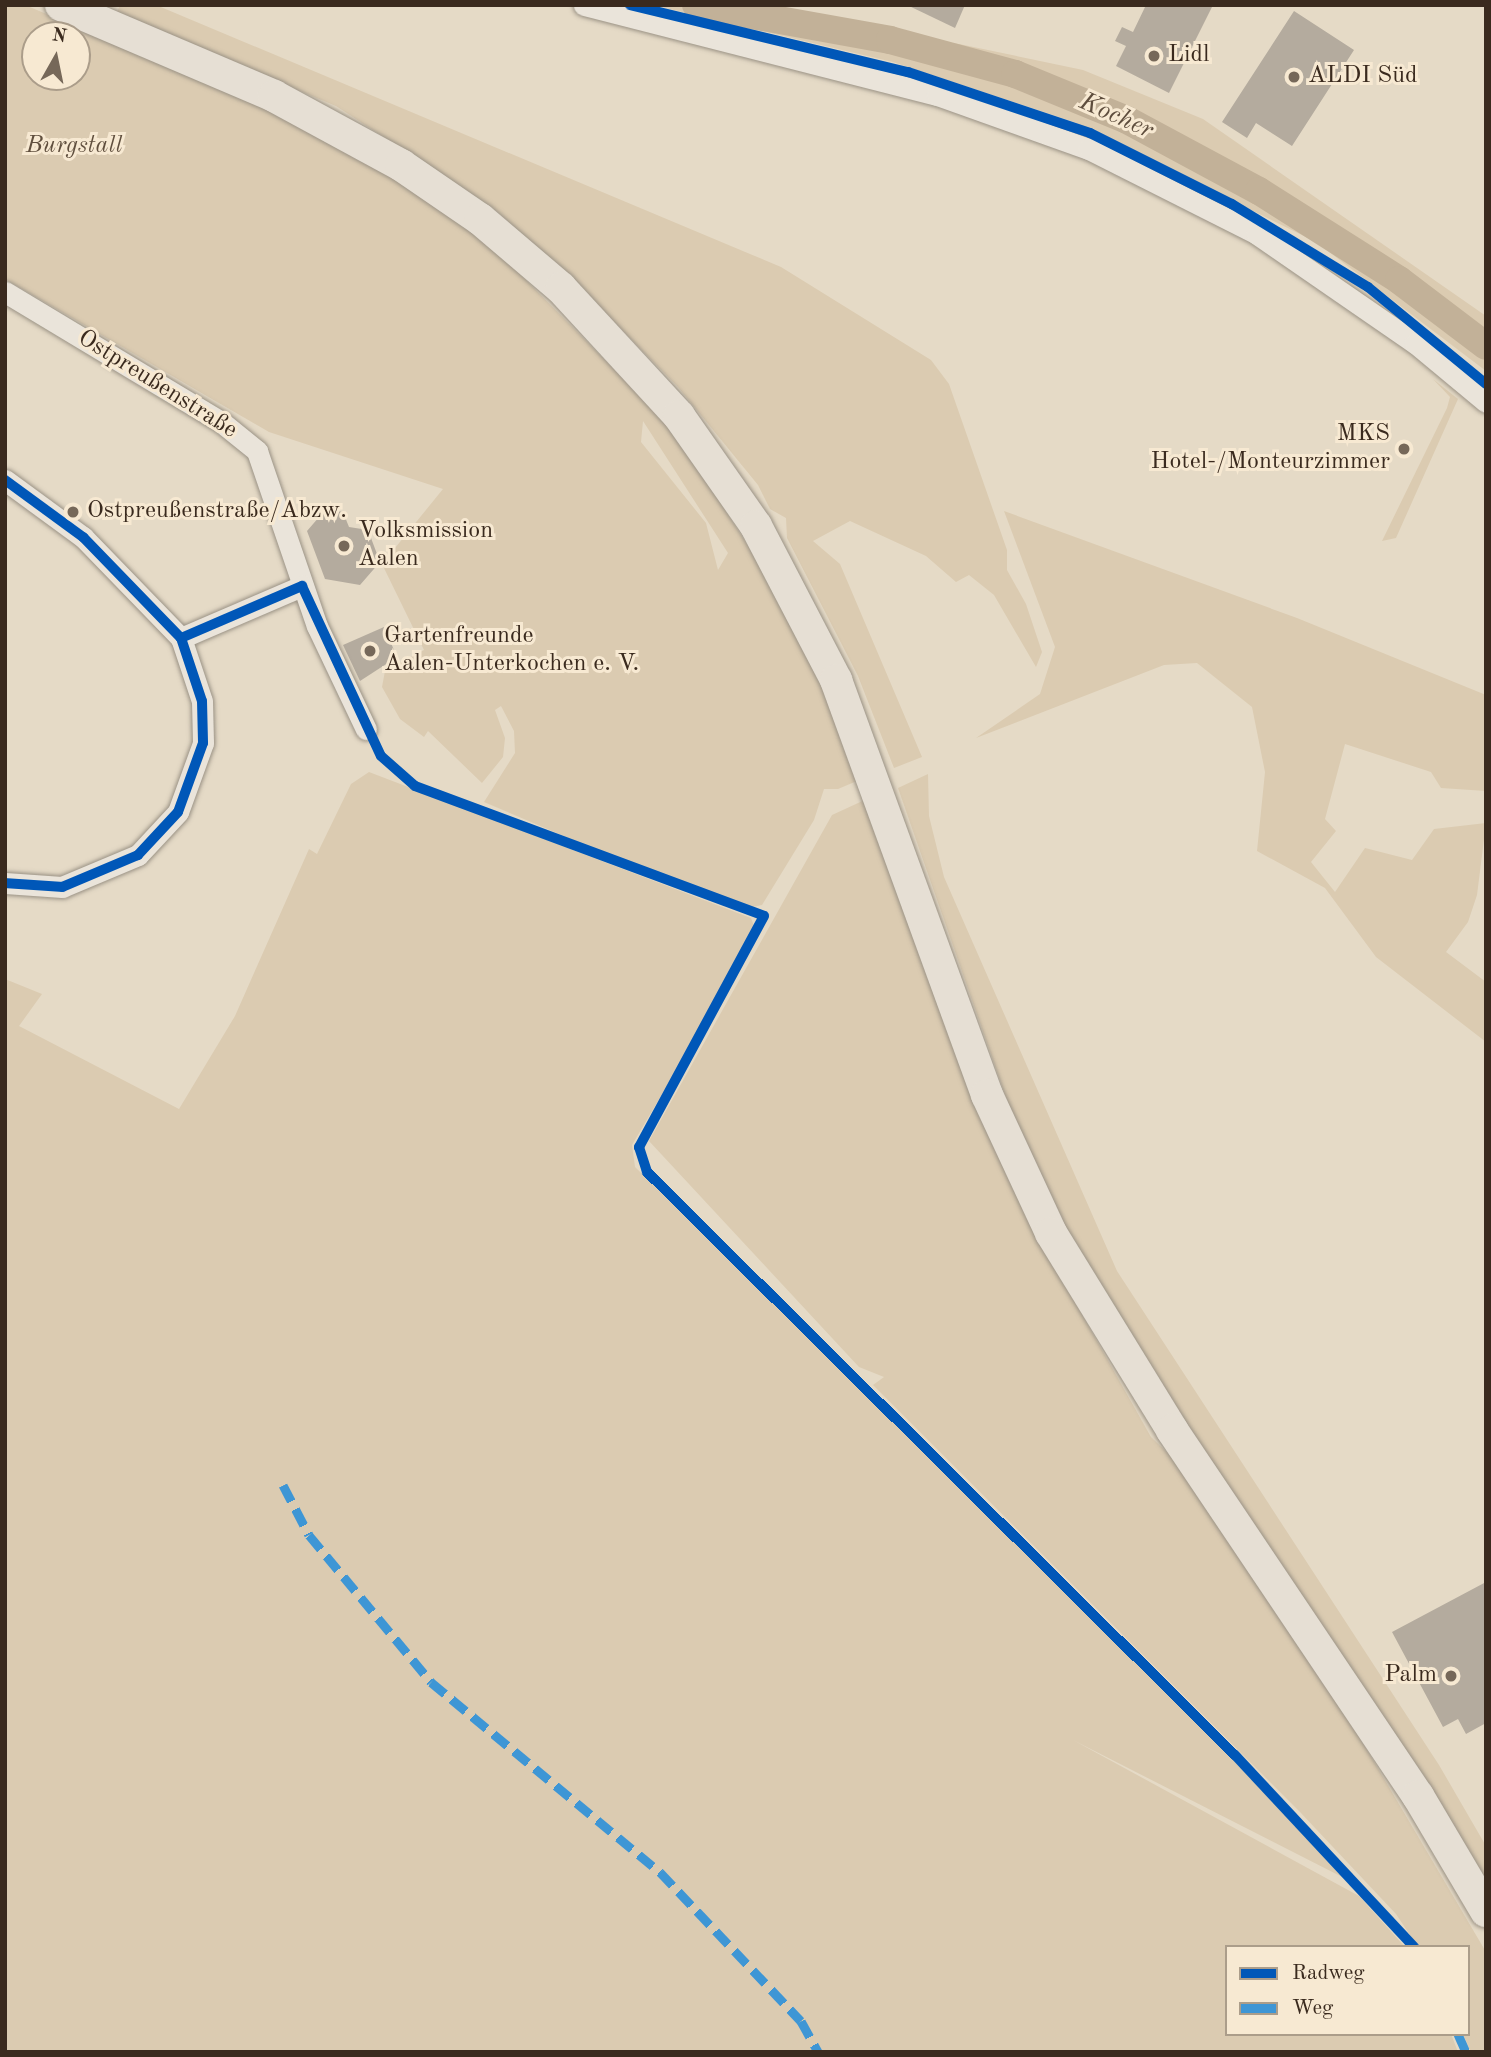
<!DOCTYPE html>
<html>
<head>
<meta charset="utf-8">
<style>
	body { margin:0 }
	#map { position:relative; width:1491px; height:2057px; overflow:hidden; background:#e5dac6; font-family:"Old Standard TT",serif }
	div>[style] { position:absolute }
	.green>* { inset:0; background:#dbcbb1 }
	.river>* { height:28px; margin:-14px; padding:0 14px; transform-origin:14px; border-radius:14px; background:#c2b198 }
	.building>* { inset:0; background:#b4ab9e }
	.roads { filter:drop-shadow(0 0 2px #9a9285) drop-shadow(0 0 2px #9a9285) }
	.minor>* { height:21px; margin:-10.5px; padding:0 10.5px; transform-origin:10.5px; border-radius:10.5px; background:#eae4da }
	.highway>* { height:32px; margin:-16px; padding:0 16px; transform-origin:16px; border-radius:16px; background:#e6dfd4 }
	.quiet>* { height:9px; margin-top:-4.5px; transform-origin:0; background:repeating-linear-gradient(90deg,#3e96d5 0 18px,transparent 0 27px) }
	.cycleway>* { height:10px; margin:-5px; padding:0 5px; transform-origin:5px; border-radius:5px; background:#0057b8 }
	.dots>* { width:19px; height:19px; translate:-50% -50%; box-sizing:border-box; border:4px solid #f7e9d2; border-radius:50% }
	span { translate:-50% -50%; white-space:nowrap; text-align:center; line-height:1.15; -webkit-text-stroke:6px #f7e9d2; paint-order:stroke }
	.poi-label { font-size:24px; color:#3a2a1e }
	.left { translate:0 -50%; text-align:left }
	.right { translate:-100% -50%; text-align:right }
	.park-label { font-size:24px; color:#604f3e; font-style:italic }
	.street-label { font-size:24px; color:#3a2a1e }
	.water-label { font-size:26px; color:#5e4d3d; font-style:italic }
	.frame { position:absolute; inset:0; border:7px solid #3a2a1e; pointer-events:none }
	.legend { position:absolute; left:1225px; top:1945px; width:245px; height:91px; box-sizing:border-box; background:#f7e9d2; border:2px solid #ab9d8a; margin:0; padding:9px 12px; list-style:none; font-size:21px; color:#3a2a1e }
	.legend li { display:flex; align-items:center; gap:14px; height:35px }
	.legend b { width:35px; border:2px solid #ab9d8a }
	.north { position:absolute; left:21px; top:21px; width:70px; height:70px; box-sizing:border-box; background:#f7e9d2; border:2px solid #ab9d8a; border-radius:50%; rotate:9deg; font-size:19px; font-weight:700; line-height:28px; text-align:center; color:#3a2a1e }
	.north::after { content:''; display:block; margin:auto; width:24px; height:32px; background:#766859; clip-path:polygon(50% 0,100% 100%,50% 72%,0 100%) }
</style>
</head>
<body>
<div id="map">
	<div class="green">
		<div style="clip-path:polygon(evenodd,5px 5px,25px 5px,317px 128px,445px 211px,503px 257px,674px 430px,792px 615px,864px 778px,838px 789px,824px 789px,814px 820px,762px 905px,752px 907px,599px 851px,484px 802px,515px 753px,514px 731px,501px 706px,495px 710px,505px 738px,503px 757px,482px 783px,428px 731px,424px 737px,400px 719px,382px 687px,385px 671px,424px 650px,382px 564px,443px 489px,269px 432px,5px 279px,5px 5px,35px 35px,77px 35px,77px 77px,35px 77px,35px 35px,5px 5px,643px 421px,728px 553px,718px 570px,706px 523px,641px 442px,643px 421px)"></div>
		<div style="clip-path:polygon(120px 5px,156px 5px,781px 267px,931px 360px,949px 384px,1007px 550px,1007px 570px,1026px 604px,1042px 652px,1036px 667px,994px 595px,969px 575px,956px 582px,926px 556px,850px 521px,813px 541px,840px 564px,922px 757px,894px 768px,858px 676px,787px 538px,786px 518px,770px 509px,758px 485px,678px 387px,575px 282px,493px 208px,336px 106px,116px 15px)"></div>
		<div style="clip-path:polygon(653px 5px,733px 5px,786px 21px,959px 44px,1083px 70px,1203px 119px,1486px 316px,1486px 371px,1316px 242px,1074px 122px,893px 62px)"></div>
		<div style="clip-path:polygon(1433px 379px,1458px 399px,1396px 538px,1382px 541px,1447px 408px,1450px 397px)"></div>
		<div style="clip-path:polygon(1004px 511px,1297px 618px,1486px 695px,1486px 791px,1441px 788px,1431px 772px,1345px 744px,1325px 819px,1336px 831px,1311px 862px,1335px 892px,1365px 848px,1412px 860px,1434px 829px,1486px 823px,1477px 895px,1468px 922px,1446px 952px,1486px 982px,1486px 1042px,1376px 957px,1325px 888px,1257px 851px,1265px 772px,1252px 707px,1197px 663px,1164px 665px,976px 738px,1040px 694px,1055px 647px)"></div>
		<div style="clip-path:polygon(369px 772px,751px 918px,754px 926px,708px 1016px,632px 1145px,635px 1167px,1145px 1666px,1350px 1881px,1073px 1740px,1359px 1896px,1405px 1947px,1227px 1947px,1227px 2034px,1451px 2034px,1458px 2052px,5px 2052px,5px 979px,42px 994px,19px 1026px,179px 1109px,235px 1016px,309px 849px,317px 854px,351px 784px)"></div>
		<div style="clip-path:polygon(928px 774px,929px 816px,944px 877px,1117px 1271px,1439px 1765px,1486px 1846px,1486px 1884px,1423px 1775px,1162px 1390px,1068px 1231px,1009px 1106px,898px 788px)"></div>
		<div style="clip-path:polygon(869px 798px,1040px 1240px,1151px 1437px,1186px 1471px,1297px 1631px,1486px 1952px,1486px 2052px,1471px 2052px,1463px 2034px,1468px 2034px,1468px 1947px,1418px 1947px,1396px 1914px,1300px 1812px,873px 1385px,884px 1377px,859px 1367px,649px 1141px,832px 815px)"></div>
	</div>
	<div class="river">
		<div style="left:696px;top:5px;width:197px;rotate:10.2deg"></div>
		<div style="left:890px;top:40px;width:130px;rotate:15.2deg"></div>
		<div style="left:1015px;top:74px;width:121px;rotate:22.3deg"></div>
		<div style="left:1127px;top:120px;width:150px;rotate:28.3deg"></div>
		<div style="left:1259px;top:191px;width:166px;rotate:32.4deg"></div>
		<div style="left:1399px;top:280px;width:109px;rotate:37.2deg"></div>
	</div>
	<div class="building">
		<div style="clip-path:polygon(907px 5px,965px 5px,955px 28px)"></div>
		<div style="clip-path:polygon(1146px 5px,1213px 5px,1169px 93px,1116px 66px,1126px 46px,1115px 41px,1122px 27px,1133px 32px)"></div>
		<div style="clip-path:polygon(1294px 11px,1354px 50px,1292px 146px,1256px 123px,1247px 138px,1222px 122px)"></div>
		<div style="clip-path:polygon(326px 509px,343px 512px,349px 527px,368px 530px,380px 562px,360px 585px,325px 579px,307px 531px)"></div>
		<div style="clip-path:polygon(384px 627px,397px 657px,360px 681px,343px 645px)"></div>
		<div style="clip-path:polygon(1486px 1582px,1486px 1723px,1466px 1734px,1458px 1719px,1443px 1727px,1392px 1632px)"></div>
	</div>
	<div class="roads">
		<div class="minor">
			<div style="left:584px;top:5px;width:364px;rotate:14.3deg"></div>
			<div style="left:937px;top:95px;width:161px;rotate:19.6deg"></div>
			<div style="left:1089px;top:149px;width:188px;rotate:26.8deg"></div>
			<div style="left:1257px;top:234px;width:192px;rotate:34.6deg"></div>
			<div style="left:1415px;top:343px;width:92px;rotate:39.7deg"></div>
			<div style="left:5px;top:292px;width:251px;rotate:31deg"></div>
			<div style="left:220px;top:421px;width:48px;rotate:39deg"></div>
			<div style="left:257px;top:451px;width:185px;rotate:71.1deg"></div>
			<div style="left:317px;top:626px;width:114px;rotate:64.6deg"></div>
			<div style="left:5px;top:480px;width:97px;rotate:36.2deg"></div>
			<div style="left:83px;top:537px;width:141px;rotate:45.9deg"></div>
			<div style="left:181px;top:638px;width:66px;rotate:71.6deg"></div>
			<div style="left:202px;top:701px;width:42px;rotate:88.6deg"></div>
			<div style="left:203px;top:743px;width:73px;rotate:109.9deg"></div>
			<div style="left:178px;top:812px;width:59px;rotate:132.9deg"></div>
			<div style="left:138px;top:855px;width:82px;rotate:157.2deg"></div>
			<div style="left:62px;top:887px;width:57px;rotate:-176deg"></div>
			<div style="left:181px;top:638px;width:132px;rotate:-23.3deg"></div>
		</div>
		<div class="highway">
			<div style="left:61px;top:5px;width:232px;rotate:23.1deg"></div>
			<div style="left:274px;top:96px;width:145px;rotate:28.5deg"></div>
			<div style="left:401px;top:165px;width:96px;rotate:34.4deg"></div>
			<div style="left:480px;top:219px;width:106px;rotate:40.4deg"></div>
			<div style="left:561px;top:288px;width:174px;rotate:47.3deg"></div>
			<div style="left:679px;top:416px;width:134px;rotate:55deg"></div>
			<div style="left:756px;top:526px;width:174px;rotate:62.5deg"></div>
			<div style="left:836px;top:680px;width:442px;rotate:70deg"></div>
			<div style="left:987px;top:1095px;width:152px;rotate:65.1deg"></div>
			<div style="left:1051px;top:1233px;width:231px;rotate:58.4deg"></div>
			<div style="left:1172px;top:1430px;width:441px;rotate:56.1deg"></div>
			<div style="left:1418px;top:1796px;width:134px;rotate:59.4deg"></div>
		</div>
	</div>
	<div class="quiet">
		<div style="left:283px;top:1485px;width:56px;rotate:62.5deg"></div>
		<div style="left:309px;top:1535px;width:191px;rotate:50.3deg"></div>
		<div style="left:431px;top:1682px;width:298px;rotate:39.7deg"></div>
		<div style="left:660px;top:1872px;width:205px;rotate:46.6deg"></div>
		<div style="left:801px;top:2021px;width:35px;rotate:61deg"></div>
		<div style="left:1458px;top:2034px;width:20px;rotate:66deg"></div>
	</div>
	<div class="cycleway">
		<div style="left:630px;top:5px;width:286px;rotate:13.6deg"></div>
		<div style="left:908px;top:72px;width:192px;rotate:18.5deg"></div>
		<div style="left:1090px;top:133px;width:159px;rotate:26.6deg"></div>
		<div style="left:1232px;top:204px;width:159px;rotate:31.4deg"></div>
		<div style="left:1368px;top:287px;width:153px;rotate:39.4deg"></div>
		<div style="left:5px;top:480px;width:97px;rotate:36.2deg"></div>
		<div style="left:83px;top:537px;width:141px;rotate:45.9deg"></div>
		<div style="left:181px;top:638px;width:66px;rotate:71.6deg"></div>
		<div style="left:202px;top:701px;width:42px;rotate:88.6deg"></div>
		<div style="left:203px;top:743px;width:73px;rotate:109.9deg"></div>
		<div style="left:178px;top:812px;width:59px;rotate:132.9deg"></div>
		<div style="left:138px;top:855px;width:82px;rotate:157.2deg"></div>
		<div style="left:62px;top:887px;width:57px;rotate:-176deg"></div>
		<div style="left:181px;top:638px;width:132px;rotate:-23.3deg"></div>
		<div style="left:302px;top:586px;width:187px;rotate:65.1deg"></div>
		<div style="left:381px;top:756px;width:45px;rotate:41.4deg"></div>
		<div style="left:415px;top:786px;width:372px;rotate:20.4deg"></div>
		<div style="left:764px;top:916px;width:263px;rotate:118.4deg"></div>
		<div style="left:639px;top:1147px;width:26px;rotate:72deg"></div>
		<div style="left:647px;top:1172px;width:828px;rotate:44.76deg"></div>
		<div style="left:1235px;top:1755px;width:262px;rotate:47deg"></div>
	</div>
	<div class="dots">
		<div style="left:1154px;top:56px;background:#766859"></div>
		<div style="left:1294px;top:77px;background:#766859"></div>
		<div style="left:1404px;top:449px;background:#766859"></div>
		<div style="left:73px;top:512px;background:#766859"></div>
		<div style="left:344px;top:546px;background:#766859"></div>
		<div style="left:370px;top:651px;background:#766859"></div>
		<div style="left:1451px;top:1676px;background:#766859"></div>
	</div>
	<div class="poi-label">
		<span class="left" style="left:1168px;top:56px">Lidl</span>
		<span class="left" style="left:1308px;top:77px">ALDI Süd</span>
		<span class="right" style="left:1390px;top:449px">MKS<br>Hotel-/Monteurzimmer</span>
		<span class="left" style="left:87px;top:512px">Ostpreußenstraße/Abzw.</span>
		<span class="left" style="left:358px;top:546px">Volksmission<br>Aalen</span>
		<span class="left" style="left:384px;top:651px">Gartenfreunde<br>Aalen-Unterkochen e. V.</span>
		<span class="right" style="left:1437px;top:1676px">Palm</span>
	</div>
	<div class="park-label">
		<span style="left:74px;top:147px">Burgstall</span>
	</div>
	<div class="street-label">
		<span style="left:157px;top:385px;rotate:32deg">Ostpreußenstraße</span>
	</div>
	<div class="water-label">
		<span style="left:1116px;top:117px;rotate:24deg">Kocher</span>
	</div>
	<div class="frame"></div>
	<ul class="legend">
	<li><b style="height:9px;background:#0057b8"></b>Radweg</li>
	<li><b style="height:9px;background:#3e96d5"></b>Weg</li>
	</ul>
	<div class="north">N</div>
</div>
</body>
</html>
